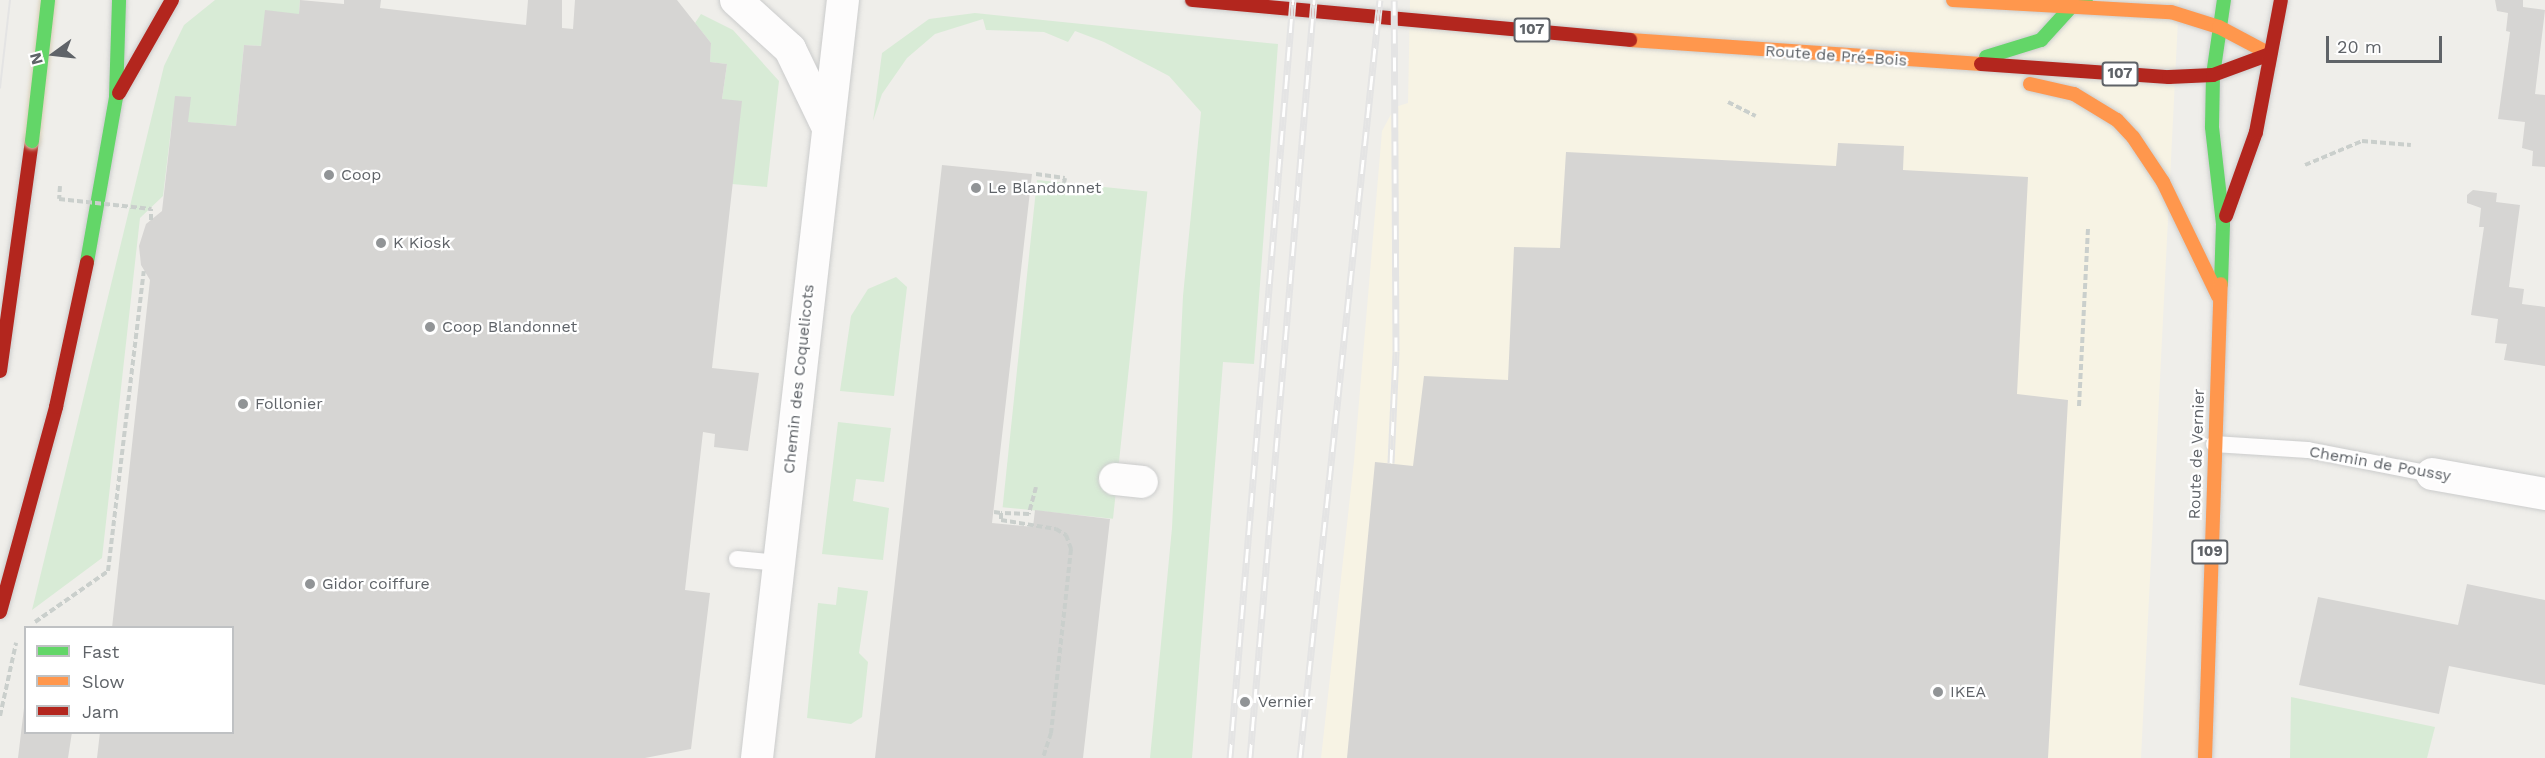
<!DOCTYPE html>
<html>
<head>
<meta charset="utf-8">
<style>
	body { margin:0 }
	#map { position:relative; width:2545px; height:758px; overflow:hidden; background:#efeeea; font-family:"Work Sans",sans-serif }
	div>[style] { position:absolute }
	.commercial>* { inset:0; background:#f7f3e4 }
	.green>* { inset:0; background:#d8ebd6; transform-origin:0 0 }
	.building>* { inset:0; background:#d6d5d3 }
	.path>* { height:4px; margin-top:-2px; transform-origin:0; background:repeating-linear-gradient(90deg,#cacfcc 0 6px,transparent 0 9px) }
	.roads { filter:drop-shadow(0 0 2px #cbcccc) drop-shadow(0 0 2px #cbcccc) }
	.lane>* { height:16px; margin:-8px; padding:0 8px; transform-origin:8px; border-radius:8px; background:#fdfcfc }
	.street>* { height:32px; margin:-16px; padding:0 16px; transform-origin:16px; border-radius:16px; background:#fdfcfc }
	.fast>* { height:14px; margin:-7px; padding:0 7px; transform-origin:7px; border-radius:7px; background:#63d668 }
	.slow>* { height:14px; margin:-7px; padding:0 7px; transform-origin:7px; border-radius:7px; background:#ff974d }
	.jam>* { height:14px; margin:-7px; padding:0 7px; transform-origin:7px; border-radius:7px; background:#b3261e }
	.tram>* { height:1.5px; margin:-0.75px; padding:0 0.75px; transform-origin:0.75px; border-radius:0.75px; background:#e4e4e4 }
	.rail>* { height:7px; margin-top:-3.5px; transform-origin:0; background:repeating-linear-gradient(90deg,#fff 0 14px,#e4e4e4 0 28px); box-sizing:border-box; border-block:2px solid #e4e4e4 }
	.path-bridge>* { height:4px; margin-top:-2px; transform-origin:0; background:repeating-linear-gradient(90deg,#cacfcc 0 6px,transparent 0 9px) }
	.bridges { filter:drop-shadow(0 0 2px #d7ceb8) drop-shadow(0 0 2px #d7ceb8) }
	.fast-bridge>* { height:14px; margin:-7px; padding:0 7px; transform-origin:7px; border-radius:7px; background:#63d668 }
	.dots>* { width:16px; height:16px; translate:-50% -50%; box-sizing:border-box; border:3px solid #fff; border-radius:50% }
	span { translate:-50% -50%; white-space:nowrap; text-align:center; line-height:1.15; -webkit-text-stroke:4.5px #fff; paint-order:stroke }
	.shield-label span { padding:2px 4px; background:#fff; border:2px solid; border-radius:4px; -webkit-text-stroke-width:0 }
	.shield-label { font-size:15px; color:#5f6368; font-weight:700 }
	.street-label { font-size:16px; color:#5f6368 }
	.poi-label { font-size:16px; color:#5f6368 }
	.left { translate:0 -50%; text-align:left }
	.legend { position:absolute; left:24px; top:626px; width:210px; height:108px; box-sizing:border-box; background:#fff; border:2px solid #bfc1c3; margin:0; padding:8px 10px; list-style:none; font-size:18px; color:#5f6368 }
	.legend li { display:flex; align-items:center; gap:12px; height:30px }
	.legend b { width:30px; border:2px solid #bfc1c3 }
	.north { position:absolute; left:24px; top:24px; width:60px; height:60px; -webkit-text-stroke:4px #fff; paint-order:stroke; rotate:255deg; font-size:16px; font-weight:700; line-height:24px; text-align:center; color:#5f6368 }
	.north::after { content:''; display:block; margin:auto; width:21px; height:27px; background:#5f6368; clip-path:polygon(50% 0,100% 100%,50% 72%,0 100%) }
	.scale { position:absolute; left:2326px; top:36px; width:116px; height:27px; box-sizing:border-box; border:3px solid #5f6368; border-top:0; padding-left:8px; font-size:18px; line-height:21px; white-space:nowrap; color:#5f6368; -webkit-text-stroke:4px #fff; paint-order:stroke }
</style>
</head>
<body>
<div id="map">
	<div class="commercial">
		<div style="clip-path:polygon(1410px 0,2179px 0,2141px 758px,1321px 758px,1354px 461px,1382px 131px,1395px 107px,1408px 103px)"></div>
	</div>
	<div class="green">
		<div style="clip-path:polygon(215px 0,300px 0,299px 14px,261px 46px,244px 45px,236px 126px,172px 121px,163px 196px,140px 218px,102px 558px,32px 610px,164px 66px,184px 25px)"></div>
		<div style="clip-path:polygon(975px 13px,1278px 44px,1254px 364px,1223px 362px,1192px 758px,1150px 758px,1172px 528px,1183px 296px,1201px 112px,1169px 76px,1104px 42px,1075px 31px,1068px 42px,1044px 32px,986px 30px,983px 19px,935px 34px,907px 58px,882px 94px,873px 121px,882px 53px,929px 19px)"></div>
		<div style="clip-path:polygon(701px 14px,733px 30px,779px 81px,767px 187px,732px 184px,722px 99px,727px 64px,710px 62px,711px 43px,695px 23px)"></div>
		<div style="left:1037px;top:180px;width:111px;height:329px;rotate:6deg"></div>
		<div style="clip-path:polygon(896px 277px,907px 287px,894px 396px,840px 391px,851px 316px,868px 289px)"></div>
		<div style="clip-path:polygon(838px 422px,891px 428px,884px 482px,856px 479px,853px 501px,889px 508px,883px 560px,822px 554px)"></div>
		<div style="clip-path:polygon(838px 587px,868px 591px,859px 653px,868px 662px,862px 717px,851px 724px,807px 718px,818px 603px,836px 605px)"></div>
		<div style="clip-path:polygon(2291px 697px,2435px 727px,2427px 758px,2290px 758px)"></div>
	</div>
	<div class="building">
		<div style="clip-path:polygon(300px 0,344px 4px,344px 0,381px 0,380px 8px,526px 25px,528px 0,562px 0,562px 28px,573px 29px,575px 0,677px 0,711px 43px,710px 62px,727px 64px,722px 99px,742px 101px,712px 368px,759px 373px,748px 451px,714px 447px,715px 434px,703px 432px,685px 590px,710px 593px,691px 749px,645px 758px,97px 758px,100px 732px,232px 732px,232px 628px,112px 628px,150px 280px,141px 265px,139px 246px,146px 224px,162px 211px,175px 96px,191px 97px,188px 122px,236px 126px,244px 45px,261px 46px,265px 10px,299px 14px)"></div>
		<div style="clip-path:polygon(2495px 0,2523px 0,2523px 7px,2545px 10px,2535px 94px,2545px 95px,2545px 167px,2532px 166px,2533px 151px,2522px 148px,2525px 122px,2498px 119px,2510px 32px,2506px 31px,2508px 13px,2497px 11px)"></div>
		<div style="clip-path:polygon(1838px 143px,1904px 146px,1903px 170px,2028px 177px,2017px 394px,2068px 400px,2048px 758px,1347px 758px,1375px 462px,1413px 466px,1424px 376px,1508px 380px,1514px 247px,1560px 248px,1566px 152px,1836px 166px)"></div>
		<div style="clip-path:polygon(942px 165px,1032px 174px,992px 523px,1033px 527px,1035px 510px,1110px 519px,1083px 758px,875px 758px)"></div>
		<div style="clip-path:polygon(2473px 190px,2497px 193px,2496px 202px,2520px 205px,2509px 287px,2524px 289px,2522px 304px,2545px 307px,2545px 366px,2504px 360px,2507px 344px,2495px 343px,2498px 319px,2471px 315px,2484px 227px,2479px 227px,2481px 208px,2467px 203px,2467px 195px)"></div>
		<div style="clip-path:polygon(2467px 584px,2545px 600px,2545px 685px,2449px 666px,2439px 714px,2299px 685px,2318px 597px,2458px 625px)"></div>
		<div style="clip-path:polygon(24px 708px,26px 732px,72px 732px,68px 758px,18px 758px)"></div>
	</div>
	<div class="path">
		<div style="left:1728px;top:102px;width:31px;rotate:27deg"></div>
		<div style="left:2305px;top:165px;width:62px;rotate:-22.8deg"></div>
		<div style="left:2362px;top:141px;width:49px;rotate:4.7deg"></div>
		<div style="left:1036px;top:174px;width:29px;rotate:8deg"></div>
		<div style="left:1065px;top:178px;width:5px;rotate:101deg"></div>
		<div style="left:151px;top:220px;width:11px;rotate:-90deg"></div>
		<div style="left:2079px;top:406px;width:178px;rotate:-87.1deg"></div>
		<div style="left:1036px;top:487px;width:28px;rotate:105deg"></div>
		<div style="left:1029px;top:514px;width:28px;rotate:-178deg"></div>
		<div style="left:1001px;top:513px;width:7px;rotate:90deg"></div>
		<div style="left:1001px;top:520px;width:56px;rotate:9.3deg"></div>
		<div style="left:1056px;top:529px;width:12px;rotate:31deg"></div>
		<div style="left:1066px;top:535px;width:15px;rotate:70deg"></div>
		<div style="left:1071px;top:549px;width:185px;rotate:96.2deg"></div>
		<div style="left:1051px;top:733px;width:26px;rotate:108deg"></div>
		<div style="left:994px;top:512px;width:7px;rotate:8deg"></div>
		<div style="left:35px;top:622px;width:89px;rotate:-34.9deg"></div>
		<div style="left:108px;top:571px;width:302px;rotate:-83.2deg"></div>
		<div style="left:0;top:716px;width:75px;rotate:-77.6deg"></div>
	</div>
	<div class="roads">
		<div class="lane">
			<div style="left:2214px;top:444px;width:94px;rotate:3.7deg"></div>
			<div style="left:2308px;top:450px;width:126px;rotate:11deg"></div>
			<div style="left:737px;top:559px;width:42px;rotate:5.4deg"></div>
		</div>
		<div class="street">
			<div style="left:736px;top:0;width:73px;rotate:42.2deg"></div>
			<div style="left:790px;top:49px;width:88px;rotate:64.3deg"></div>
			<div style="left:2432px;top:474px;width:115px;rotate:10deg"></div>
			<div style="left:1115px;top:479px;width:27px;rotate:6deg"></div>
			<div style="left:757px;top:758px;width:763px;rotate:-83.53deg"></div>
		</div>
		<div class="fast">
			<div style="left:1986px;top:57px;width:58px;rotate:-17.2deg"></div>
			<div style="left:2041px;top:40px;width:45px;rotate:-47.7deg"></div>
			<div style="left:2071px;top:7px;width:16px;rotate:-22deg"></div>
			<div style="left:87px;top:262px;width:168px;rotate:-80deg"></div>
			<div style="left:116px;top:97px;width:97px;rotate:-88.2deg"></div>
			<div style="left:2221px;top:284px;width:60px;rotate:-88.1deg"></div>
			<div style="left:2223px;top:224px;width:98px;rotate:-96.5deg"></div>
			<div style="left:2212px;top:127px;width:52px;rotate:-88.9deg"></div>
			<div style="left:2213px;top:75px;width:76px;rotate:-81.7deg"></div>
		</div>
		<div class="slow">
			<div style="left:1953px;top:0;width:218px;rotate:3.2deg"></div>
			<div style="left:2171px;top:12px;width:50px;rotate:17.4deg"></div>
			<div style="left:2219px;top:27px;width:58px;rotate:27.9deg"></div>
			<div style="left:1630px;top:40px;width:352px;rotate:3.9deg"></div>
			<div style="left:2030px;top:84px;width:45px;rotate:12.8deg"></div>
			<div style="left:2074px;top:94px;width:50px;rotate:31.2deg"></div>
			<div style="left:2117px;top:120px;width:23px;rotate:47deg"></div>
			<div style="left:2133px;top:137px;width:54px;rotate:56.3deg"></div>
			<div style="left:2163px;top:182px;width:127px;rotate:64.2deg"></div>
			<div style="left:2205px;top:758px;width:474px;rotate:-88.1deg"></div>
		</div>
		<div class="jam">
			<div style="left:1192px;top:0;width:440px;rotate:5.2deg"></div>
			<div style="left:1981px;top:64px;width:188px;rotate:4deg"></div>
			<div style="left:2169px;top:77px;width:44px;rotate:-2.6deg"></div>
			<div style="left:2213px;top:75px;width:61px;rotate:-20.2deg"></div>
			<div style="left:119px;top:93px;width:107px;rotate:-60.3deg"></div>
			<div style="left:2226px;top:216px;width:89px;rotate:-70.3deg"></div>
			<div style="left:2256px;top:132px;width:134px;rotate:-79.3deg"></div>
			<div style="left:0;top:371px;width:232px;rotate:-82.1deg"></div>
			<div style="left:0;top:612px;width:213px;rotate:-74.7deg"></div>
			<div style="left:56px;top:407px;width:148px;rotate:-77.9deg"></div>
		</div>
	</div>
	<div class="tram">
		<div style="left:0;top:88px;width:89px;rotate:-83.5deg"></div>
	</div>
	<div class="rail">
		<div style="left:1391px;top:463px;width:112px;rotate:-87.4deg"></div>
		<div style="left:1396px;top:351px;width:351px;rotate:-90.3deg"></div>
		<div style="left:1230px;top:758px;width:761px;rotate:-85.25deg"></div>
		<div style="left:1250px;top:758px;width:761px;rotate:-85.17deg"></div>
		<div style="left:1300px;top:758px;width:762px;rotate:-83.98deg"></div>
	</div>
	<div class="path-bridge">
		<div style="left:60px;top:186px;width:13px;rotate:94deg"></div>
		<div style="left:59px;top:199px;width:93px;rotate:6.2deg"></div>
	</div>
	<div class="bridges">
		<div class="fast-bridge">
			<div style="left:32px;top:141px;width:142px;rotate:-83.5deg"></div>
		</div>
	</div>
	<div class="dots">
		<div style="left:329px;top:175px;background:#919496"></div>
		<div style="left:976px;top:188px;background:#919496"></div>
		<div style="left:381px;top:243px;background:#919496"></div>
		<div style="left:430px;top:327px;background:#919496"></div>
		<div style="left:243px;top:404px;background:#919496"></div>
		<div style="left:310px;top:584px;background:#919496"></div>
		<div style="left:1938px;top:692px;background:#919496"></div>
		<div style="left:1245px;top:702px;background:#919496"></div>
	</div>
	<div class="shield-label">
		<span style="left:1532px;top:30px">107</span>
		<span style="left:2120px;top:74px">107</span>
		<span style="left:2210px;top:552px">109</span>
	</div>
	<div class="street-label">
		<span style="left:1836px;top:56px;rotate:4deg">Route de Pré-Bois</span>
		<span style="left:799px;top:379px;rotate:-84deg">Chemin des Coquelicots</span>
		<span style="left:2197px;top:454px;rotate:-88deg">Route de Vernier</span>
		<span style="left:2380px;top:464px;rotate:10deg">Chemin de Poussy</span>
	</div>
	<div class="poi-label">
		<span class="left" style="left:341px;top:175px">Coop</span>
		<span class="left" style="left:988px;top:188px">Le Blandonnet</span>
		<span class="left" style="left:393px;top:243px">K Kiosk</span>
		<span class="left" style="left:442px;top:327px">Coop Blandonnet</span>
		<span class="left" style="left:255px;top:404px">Follonier</span>
		<span class="left" style="left:322px;top:584px">Gidor coiffure</span>
		<span class="left" style="left:1950px;top:692px">IKEA</span>
		<span class="left" style="left:1258px;top:702px">Vernier</span>
	</div>
	<ul class="legend">
	<li><b style="height:8px;background:#63d668"></b>Fast</li>
	<li><b style="height:8px;background:#ff974d"></b>Slow</li>
	<li><b style="height:8px;background:#b3261e"></b>Jam</li>
	</ul>
	<div class="north">N</div>
	<div class="scale">20 m</div>
</div>
</body>
</html>
